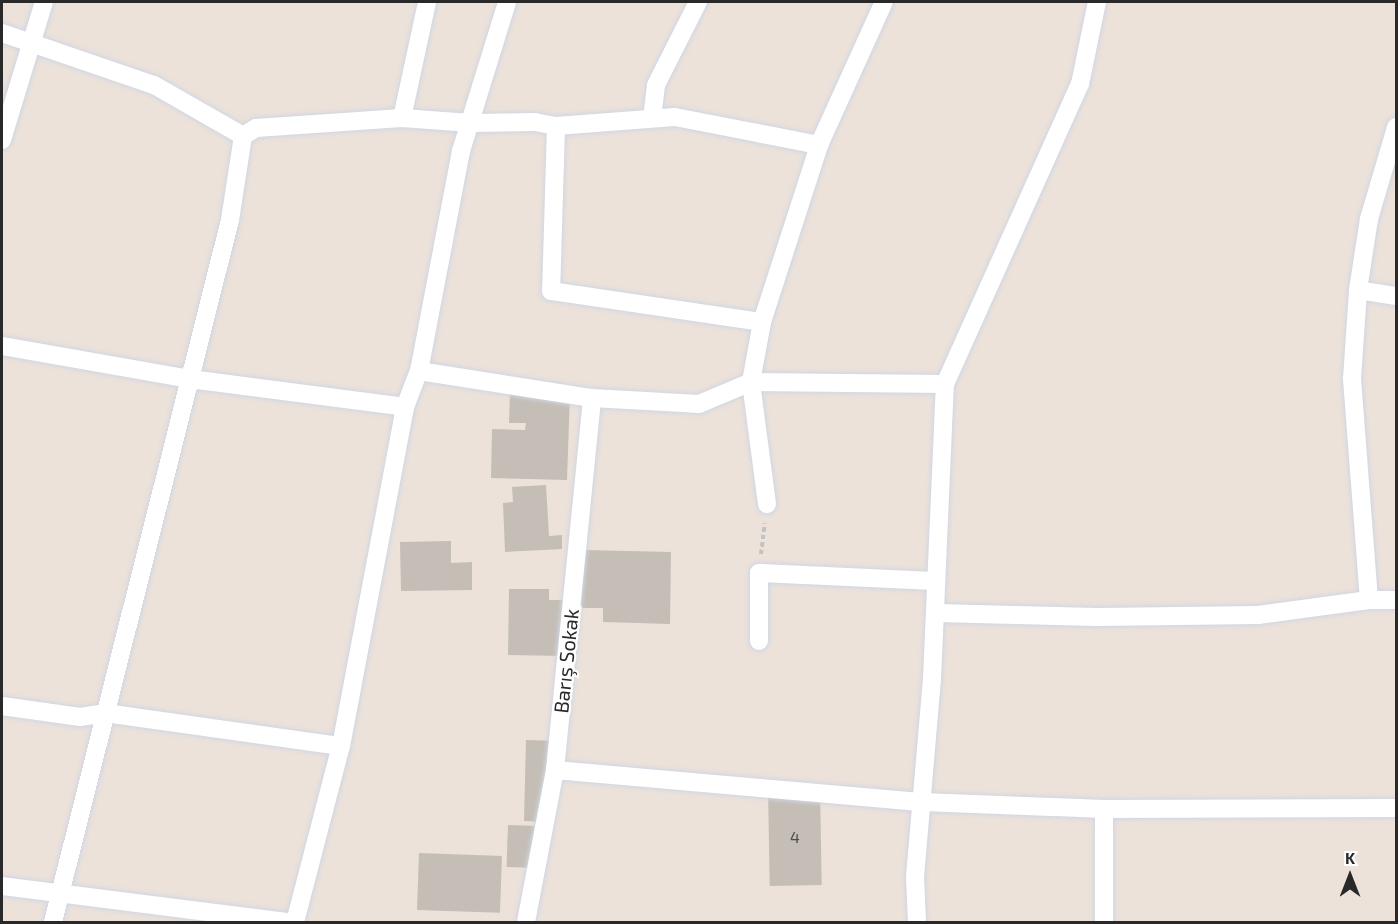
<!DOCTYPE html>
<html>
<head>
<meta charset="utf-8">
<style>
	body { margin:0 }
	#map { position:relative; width:1398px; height:924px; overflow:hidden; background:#ece2da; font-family:"Exo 2",sans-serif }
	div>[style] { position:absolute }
	.building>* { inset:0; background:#c4beb6; transform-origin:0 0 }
	.path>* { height:4px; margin-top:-2px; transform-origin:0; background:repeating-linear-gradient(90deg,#c3c3c3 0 4.5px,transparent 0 7.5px) }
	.roads { filter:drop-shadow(0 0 2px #d0d6e3) drop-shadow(0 0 2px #d0d6e3) }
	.street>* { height:18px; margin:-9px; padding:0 9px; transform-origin:9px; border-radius:9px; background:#fff }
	span { translate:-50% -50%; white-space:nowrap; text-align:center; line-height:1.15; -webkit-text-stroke:4.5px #fff; paint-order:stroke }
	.number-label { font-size:16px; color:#504e4c }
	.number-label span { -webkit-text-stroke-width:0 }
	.street-label { font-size:20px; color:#292929 }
	.frame { position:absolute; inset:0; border:3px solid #292929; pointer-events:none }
	.north { position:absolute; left:1320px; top:846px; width:60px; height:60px; -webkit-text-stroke:4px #fff; paint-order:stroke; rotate:0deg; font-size:16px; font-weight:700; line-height:24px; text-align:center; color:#292929 }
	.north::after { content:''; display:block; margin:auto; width:21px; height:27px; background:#292929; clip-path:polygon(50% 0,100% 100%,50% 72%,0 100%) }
</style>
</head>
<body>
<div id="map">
	<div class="building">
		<div style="clip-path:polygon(510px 391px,570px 393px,567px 480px,491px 478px,492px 429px,525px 430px,526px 423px,509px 423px)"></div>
		<div style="clip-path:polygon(546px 485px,549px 536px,562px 535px,562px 549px,505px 552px,503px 503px,513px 502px,512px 487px)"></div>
		<div style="clip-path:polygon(451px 541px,451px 563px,472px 562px,472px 590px,401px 591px,400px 542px)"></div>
		<div style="clip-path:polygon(582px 550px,671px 552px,670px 624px,603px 622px,603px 608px,581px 608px)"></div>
		<div style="clip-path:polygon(509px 589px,549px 589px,549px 600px,564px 600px,564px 656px,508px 655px)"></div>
		<div style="clip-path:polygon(526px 740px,558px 741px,546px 822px,524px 821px)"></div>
		<div style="left:820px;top:787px;width:98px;height:52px;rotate:89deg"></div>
		<div style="left:508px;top:825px;width:38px;height:42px;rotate:2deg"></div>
		<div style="left:419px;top:853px;width:83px;height:57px;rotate:2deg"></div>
	</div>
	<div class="path">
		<div style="left:761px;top:554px;width:31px;rotate:-83deg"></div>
	</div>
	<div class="roads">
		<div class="street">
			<div style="left:2px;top:33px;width:161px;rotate:18.9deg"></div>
			<div style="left:154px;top:85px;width:103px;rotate:29.8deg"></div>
			<div style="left:402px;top:118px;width:119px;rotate:-77.8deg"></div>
			<div style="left:652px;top:118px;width:33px;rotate:-83deg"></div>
			<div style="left:656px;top:85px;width:93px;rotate:-63.2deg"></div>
			<div style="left:556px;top:126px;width:165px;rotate:91.7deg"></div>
			<div style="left:551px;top:291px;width:213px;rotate:8.4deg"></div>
			<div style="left:2px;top:140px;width:144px;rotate:-73.1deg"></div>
			<div style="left:1358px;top:290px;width:38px;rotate:9deg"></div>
			<div style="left:2px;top:346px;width:191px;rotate:10deg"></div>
			<div style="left:190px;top:379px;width:217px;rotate:7.4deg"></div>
			<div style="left:419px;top:371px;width:175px;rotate:8.9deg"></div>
			<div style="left:592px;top:398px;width:107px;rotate:3.2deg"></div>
			<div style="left:699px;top:404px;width:56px;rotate:-22.9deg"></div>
			<div style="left:751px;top:382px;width:194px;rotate:0.6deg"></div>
			<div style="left:767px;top:504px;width:123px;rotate:-97.5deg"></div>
			<div style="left:751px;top:382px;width:61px;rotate:-79.6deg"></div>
			<div style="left:762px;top:322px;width:186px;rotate:-72.1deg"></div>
			<div style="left:819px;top:145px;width:157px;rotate:-65.6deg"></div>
			<div style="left:1369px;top:600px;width:222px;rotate:-94.4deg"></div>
			<div style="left:1352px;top:379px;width:89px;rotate:-86.1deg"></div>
			<div style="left:1358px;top:290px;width:72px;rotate:-81.2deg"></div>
			<div style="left:1369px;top:219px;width:96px;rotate:-73.6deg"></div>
			<div style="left:935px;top:613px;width:162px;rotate:1.4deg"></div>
			<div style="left:1097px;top:617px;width:161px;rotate:-0.7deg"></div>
			<div style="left:1258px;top:615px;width:112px;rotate:-7.7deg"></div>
			<div style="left:1369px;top:600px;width:27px"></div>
			<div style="left:759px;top:641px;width:68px;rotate:-90deg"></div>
			<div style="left:759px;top:573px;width:177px;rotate:2.6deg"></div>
			<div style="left:2px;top:706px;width:79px;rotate:8deg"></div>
			<div style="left:80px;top:717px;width:25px;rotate:-9deg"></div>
			<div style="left:105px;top:713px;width:238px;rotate:8deg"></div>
			<div style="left:555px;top:770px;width:369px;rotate:5deg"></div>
			<div style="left:923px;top:802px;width:181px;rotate:2.2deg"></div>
			<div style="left:1104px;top:809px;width:292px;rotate:-0.2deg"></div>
			<div style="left:2px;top:886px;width:286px;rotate:7.2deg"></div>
			<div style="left:53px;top:922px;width:724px;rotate:-75.85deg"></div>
			<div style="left:230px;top:220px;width:85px;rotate:-81.2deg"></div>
			<div style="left:243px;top:136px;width:15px;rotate:-32deg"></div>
			<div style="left:256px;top:128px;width:146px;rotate:-3.9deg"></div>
			<div style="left:402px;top:118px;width:69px;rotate:4.1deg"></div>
			<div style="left:471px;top:123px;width:64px;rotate:-0.9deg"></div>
			<div style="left:535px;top:122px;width:21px;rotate:11deg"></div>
			<div style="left:556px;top:126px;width:119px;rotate:-4.3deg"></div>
			<div style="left:675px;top:117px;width:147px;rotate:11deg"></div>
			<div style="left:295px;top:922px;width:182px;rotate:-75.4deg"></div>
			<div style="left:341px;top:746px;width:345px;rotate:-79.3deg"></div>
			<div style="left:405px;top:407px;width:39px;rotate:-69deg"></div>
			<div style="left:419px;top:371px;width:224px;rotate:-79.2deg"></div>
			<div style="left:461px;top:151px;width:156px;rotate:-72.8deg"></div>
			<div style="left:526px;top:922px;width:155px;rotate:-79.2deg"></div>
			<div style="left:555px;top:770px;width:374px;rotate:-84.3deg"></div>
			<div style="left:917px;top:922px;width:45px;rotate:-92.5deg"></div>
			<div style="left:915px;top:877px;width:199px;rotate:-85.1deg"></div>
			<div style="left:932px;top:679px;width:295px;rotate:-87.5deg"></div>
			<div style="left:945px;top:384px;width:329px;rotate:-65.8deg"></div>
			<div style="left:1080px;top:84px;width:84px;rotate:-78.3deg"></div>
			<div style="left:1104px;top:922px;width:113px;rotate:-90deg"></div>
		</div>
	</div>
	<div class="number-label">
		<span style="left:795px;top:837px">4</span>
	</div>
	<div class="street-label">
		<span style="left:566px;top:661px;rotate:-84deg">Barış Sokak</span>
	</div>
	<div class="frame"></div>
	<div class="north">K</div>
</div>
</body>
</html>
